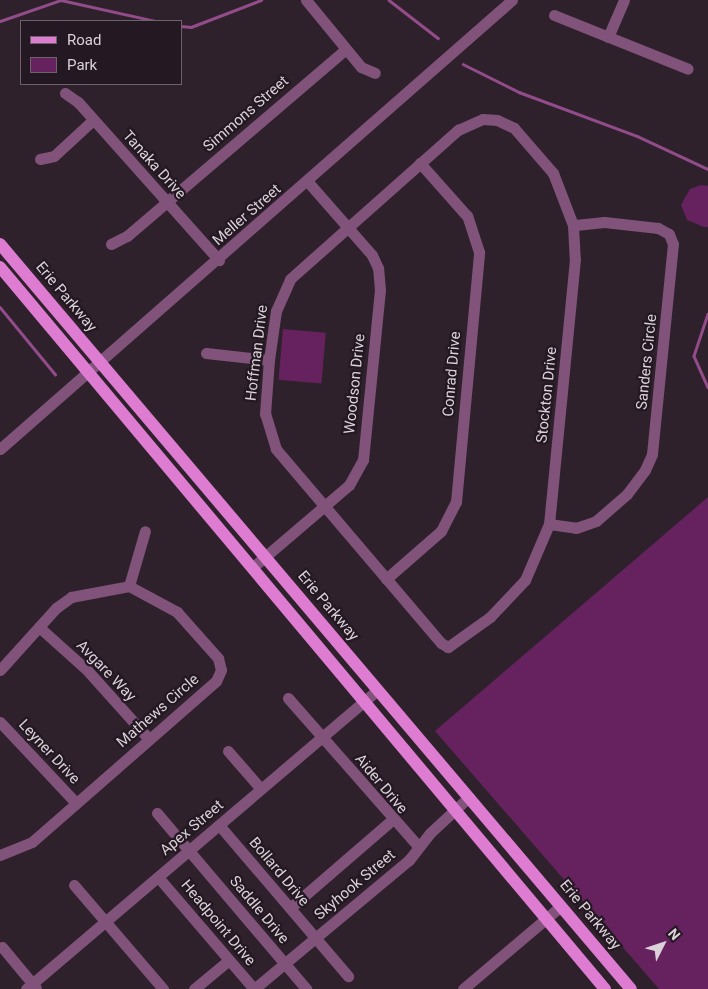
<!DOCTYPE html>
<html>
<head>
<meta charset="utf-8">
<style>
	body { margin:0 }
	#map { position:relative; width:708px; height:989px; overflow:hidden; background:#2e212c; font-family:Roboto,sans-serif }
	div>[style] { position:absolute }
	.green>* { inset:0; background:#66225f; transform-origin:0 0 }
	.stream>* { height:2.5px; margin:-1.25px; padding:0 1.25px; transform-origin:1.25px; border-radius:1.25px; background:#934c8a }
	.minor>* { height:11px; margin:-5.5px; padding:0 5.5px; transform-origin:5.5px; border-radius:5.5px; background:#81537b }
	.major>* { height:12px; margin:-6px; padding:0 6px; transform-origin:6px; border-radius:6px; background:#dd7cd0 }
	span { translate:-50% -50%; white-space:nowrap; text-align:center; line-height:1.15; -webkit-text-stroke:4.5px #241822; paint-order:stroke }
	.street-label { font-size:15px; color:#dbd2d9 }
	.legend { position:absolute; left:20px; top:20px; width:162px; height:65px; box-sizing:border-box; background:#241822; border:1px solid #6d626b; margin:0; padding:6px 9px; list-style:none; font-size:15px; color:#dbd2d9 }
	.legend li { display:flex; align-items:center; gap:10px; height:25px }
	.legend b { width:25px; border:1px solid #6d626b }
	.north { position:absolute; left:638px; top:919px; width:50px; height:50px; -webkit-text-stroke:4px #241822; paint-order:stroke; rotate:49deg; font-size:14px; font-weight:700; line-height:20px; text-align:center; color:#dbd2d9 }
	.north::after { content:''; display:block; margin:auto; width:18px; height:22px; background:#dbd2d9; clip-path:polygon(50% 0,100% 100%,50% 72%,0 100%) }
</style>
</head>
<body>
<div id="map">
	<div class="green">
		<div style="clip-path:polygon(701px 185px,708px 186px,708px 227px,704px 227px,687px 220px,681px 205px,690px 189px)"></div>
		<div style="left:283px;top:329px;width:43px;height:51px;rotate:5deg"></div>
		<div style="clip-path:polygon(708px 497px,708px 989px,659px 989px,435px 731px)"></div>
	</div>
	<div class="stream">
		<div style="left:389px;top:0;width:62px;rotate:37.8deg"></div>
		<div style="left:0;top:21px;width:65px;rotate:-19deg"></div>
		<div style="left:61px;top:0;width:97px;rotate:12.5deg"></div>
		<div style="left:181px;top:26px;width:10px;rotate:6deg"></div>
		<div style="left:191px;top:27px;width:75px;rotate:-21.1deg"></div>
		<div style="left:463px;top:64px;width:63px;rotate:26.6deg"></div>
		<div style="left:519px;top:92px;width:126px;rotate:20.4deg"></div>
		<div style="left:637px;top:136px;width:78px;rotate:24.9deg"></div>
		<div style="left:0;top:307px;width:87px;rotate:50.6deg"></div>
		<div style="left:708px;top:314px;width:44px;rotate:108.4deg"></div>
		<div style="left:694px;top:356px;width:34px;rotate:66deg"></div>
	</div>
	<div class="minor">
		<div style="left:306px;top:0;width:87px;rotate:50.6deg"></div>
		<div style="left:361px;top:67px;width:15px;rotate:23deg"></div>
		<div style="left:554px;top:15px;width:144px;rotate:21.9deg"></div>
		<div style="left:608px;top:37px;width:40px;rotate:-66.6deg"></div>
		<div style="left:65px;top:93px;width:16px;rotate:35deg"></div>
		<div style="left:78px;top:102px;width:212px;rotate:48.3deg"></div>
		<div style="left:483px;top:119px;width:14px;rotate:4deg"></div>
		<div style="left:497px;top:120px;width:19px;rotate:25deg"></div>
		<div style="left:514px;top:128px;width:60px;rotate:49.1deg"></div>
		<div style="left:553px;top:173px;width:56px;rotate:69deg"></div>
		<div style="left:573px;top:225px;width:34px;rotate:87deg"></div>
		<div style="left:575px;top:259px;width:266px;rotate:95.6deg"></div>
		<div style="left:549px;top:524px;width:61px;rotate:113.2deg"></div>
		<div style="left:525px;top:580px;width:51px;rotate:133.4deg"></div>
		<div style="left:490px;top:617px;width:52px;rotate:144.5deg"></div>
		<div style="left:448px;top:647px;width:8px;rotate:-150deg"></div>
		<div style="left:441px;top:643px;width:255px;rotate:-130.4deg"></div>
		<div style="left:276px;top:449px;width:37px;rotate:-107deg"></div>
		<div style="left:265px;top:414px;width:54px;rotate:-85.8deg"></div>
		<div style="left:269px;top:360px;width:49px;rotate:-81.9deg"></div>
		<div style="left:276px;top:311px;width:35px;rotate:-66deg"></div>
		<div style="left:290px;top:279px;width:225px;rotate:-41.6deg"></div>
		<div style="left:458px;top:130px;width:27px;rotate:-24deg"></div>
		<div style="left:40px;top:159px;width:14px;rotate:-12deg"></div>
		<div style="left:54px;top:156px;width:53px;rotate:-42.7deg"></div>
		<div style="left:111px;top:244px;width:18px;rotate:-27deg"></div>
		<div style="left:127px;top:236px;width:287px;rotate:-40.5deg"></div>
		<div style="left:206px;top:353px;width:63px;rotate:6.3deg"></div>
		<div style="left:0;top:449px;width:681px;rotate:-41.25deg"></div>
		<div style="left:549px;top:524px;width:27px;rotate:8deg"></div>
		<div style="left:576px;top:528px;width:21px;rotate:-19deg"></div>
		<div style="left:596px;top:521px;width:41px;rotate:-41.1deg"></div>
		<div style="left:627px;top:494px;width:30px;rotate:-53deg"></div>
		<div style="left:645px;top:470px;width:17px;rotate:-66deg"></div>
		<div style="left:652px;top:454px;width:211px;rotate:-84.3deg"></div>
		<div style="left:673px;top:244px;width:11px;rotate:-112deg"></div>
		<div style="left:669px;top:234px;width:13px;rotate:-151deg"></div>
		<div style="left:658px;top:228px;width:54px;rotate:-173.7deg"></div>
		<div style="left:604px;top:222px;width:31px;rotate:174deg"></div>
		<div style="left:253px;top:567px;width:126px;rotate:-40.5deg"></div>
		<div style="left:349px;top:485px;width:29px;rotate:-61deg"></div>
		<div style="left:363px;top:460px;width:171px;rotate:-84.3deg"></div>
		<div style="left:380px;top:290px;width:22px;rotate:-95deg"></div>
		<div style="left:378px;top:268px;width:14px;rotate:-115deg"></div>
		<div style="left:372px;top:255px;width:97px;rotate:-131.2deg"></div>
		<div style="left:386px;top:579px;width:73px;rotate:-41.1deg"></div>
		<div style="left:441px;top:531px;width:33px;rotate:-63deg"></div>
		<div style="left:456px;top:502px;width:251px;rotate:-84.7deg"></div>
		<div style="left:479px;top:252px;width:38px;rotate:-108deg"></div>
		<div style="left:467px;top:216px;width:71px;rotate:-131.6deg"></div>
		<div style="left:129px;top:586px;width:57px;rotate:-73.8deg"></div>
		<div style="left:39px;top:627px;width:64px;rotate:41.9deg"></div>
		<div style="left:87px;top:670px;width:93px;rotate:48.1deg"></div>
		<div style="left:0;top:670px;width:84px;rotate:-47.9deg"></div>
		<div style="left:56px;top:608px;width:19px;rotate:-36deg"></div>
		<div style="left:71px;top:597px;width:59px;rotate:-10.7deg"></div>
		<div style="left:129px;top:586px;width:55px;rotate:28.4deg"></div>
		<div style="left:177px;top:612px;width:62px;rotate:48.3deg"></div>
		<div style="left:218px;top:658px;width:12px;rotate:76deg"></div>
		<div style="left:221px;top:670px;width:12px;rotate:114deg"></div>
		<div style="left:216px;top:681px;width:244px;rotate:138.8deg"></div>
		<div style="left:32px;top:842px;width:35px;rotate:158deg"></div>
		<div style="left:288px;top:698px;width:198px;rotate:48.7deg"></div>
		<div style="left:0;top:722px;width:111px;rotate:46.8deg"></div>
		<div style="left:228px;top:751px;width:50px;rotate:49deg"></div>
		<div style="left:157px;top:813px;width:231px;rotate:49.7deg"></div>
		<div style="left:219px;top:825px;width:199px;rotate:49.5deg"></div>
		<div style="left:158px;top:877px;width:148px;rotate:49.4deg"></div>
		<div style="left:74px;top:885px;width:137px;rotate:49.4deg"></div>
		<div style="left:290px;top:908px;width:135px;rotate:-40.8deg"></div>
		<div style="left:2px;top:947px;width:53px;rotate:50.3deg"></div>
		<div style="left:26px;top:989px;width:461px;rotate:-40.4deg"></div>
		<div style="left:194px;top:989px;width:45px;rotate:-39.6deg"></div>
		<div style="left:254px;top:989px;width:202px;rotate:-39.8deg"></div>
		<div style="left:409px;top:860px;width:34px;rotate:-52deg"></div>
		<div style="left:430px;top:833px;width:53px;rotate:-42.7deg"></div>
		<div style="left:463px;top:989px;width:128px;rotate:-40.3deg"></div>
	</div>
	<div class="major">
		<div style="left:0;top:244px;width:976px;rotate:49.74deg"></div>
		<div style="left:0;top:267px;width:942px;rotate:50.04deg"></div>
	</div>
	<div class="street-label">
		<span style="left:246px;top:114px;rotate:-41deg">Simmons Street</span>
		<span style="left:154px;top:165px;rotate:48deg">Tanaka Drive</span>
		<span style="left:247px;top:215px;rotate:-41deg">Meller Street</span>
		<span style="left:66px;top:297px;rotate:50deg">Erie Parkway</span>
		<span style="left:257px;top:353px;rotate:-83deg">Hoffman Drive</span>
		<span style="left:647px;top:362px;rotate:-84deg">Sanders Circle</span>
		<span style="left:452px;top:374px;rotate:-85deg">Conrad Drive</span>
		<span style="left:355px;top:384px;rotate:-84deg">Woodson Drive</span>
		<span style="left:547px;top:395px;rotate:-84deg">Stockton Drive</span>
		<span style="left:328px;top:606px;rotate:50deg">Erie Parkway</span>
		<span style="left:106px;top:671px;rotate:46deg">Avgare Way</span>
		<span style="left:158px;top:711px;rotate:-41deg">Mathews Circle</span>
		<span style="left:49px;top:752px;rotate:47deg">Leyner Drive</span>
		<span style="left:381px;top:784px;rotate:50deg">Aider Drive</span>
		<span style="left:192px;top:828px;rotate:-40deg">Apex Street</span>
		<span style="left:279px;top:872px;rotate:50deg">Bollard Drive</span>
		<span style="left:355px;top:885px;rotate:-40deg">Skyhook Street</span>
		<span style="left:259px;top:910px;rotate:50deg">Saddle Drive</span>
		<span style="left:590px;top:915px;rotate:50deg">Erie Parkway</span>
		<span style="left:218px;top:923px;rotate:50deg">Headpoint Drive</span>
	</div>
	<ul class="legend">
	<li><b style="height:6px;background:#dd7cd0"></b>Road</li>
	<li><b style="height:14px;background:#66225f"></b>Park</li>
	</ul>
	<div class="north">N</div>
</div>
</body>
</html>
